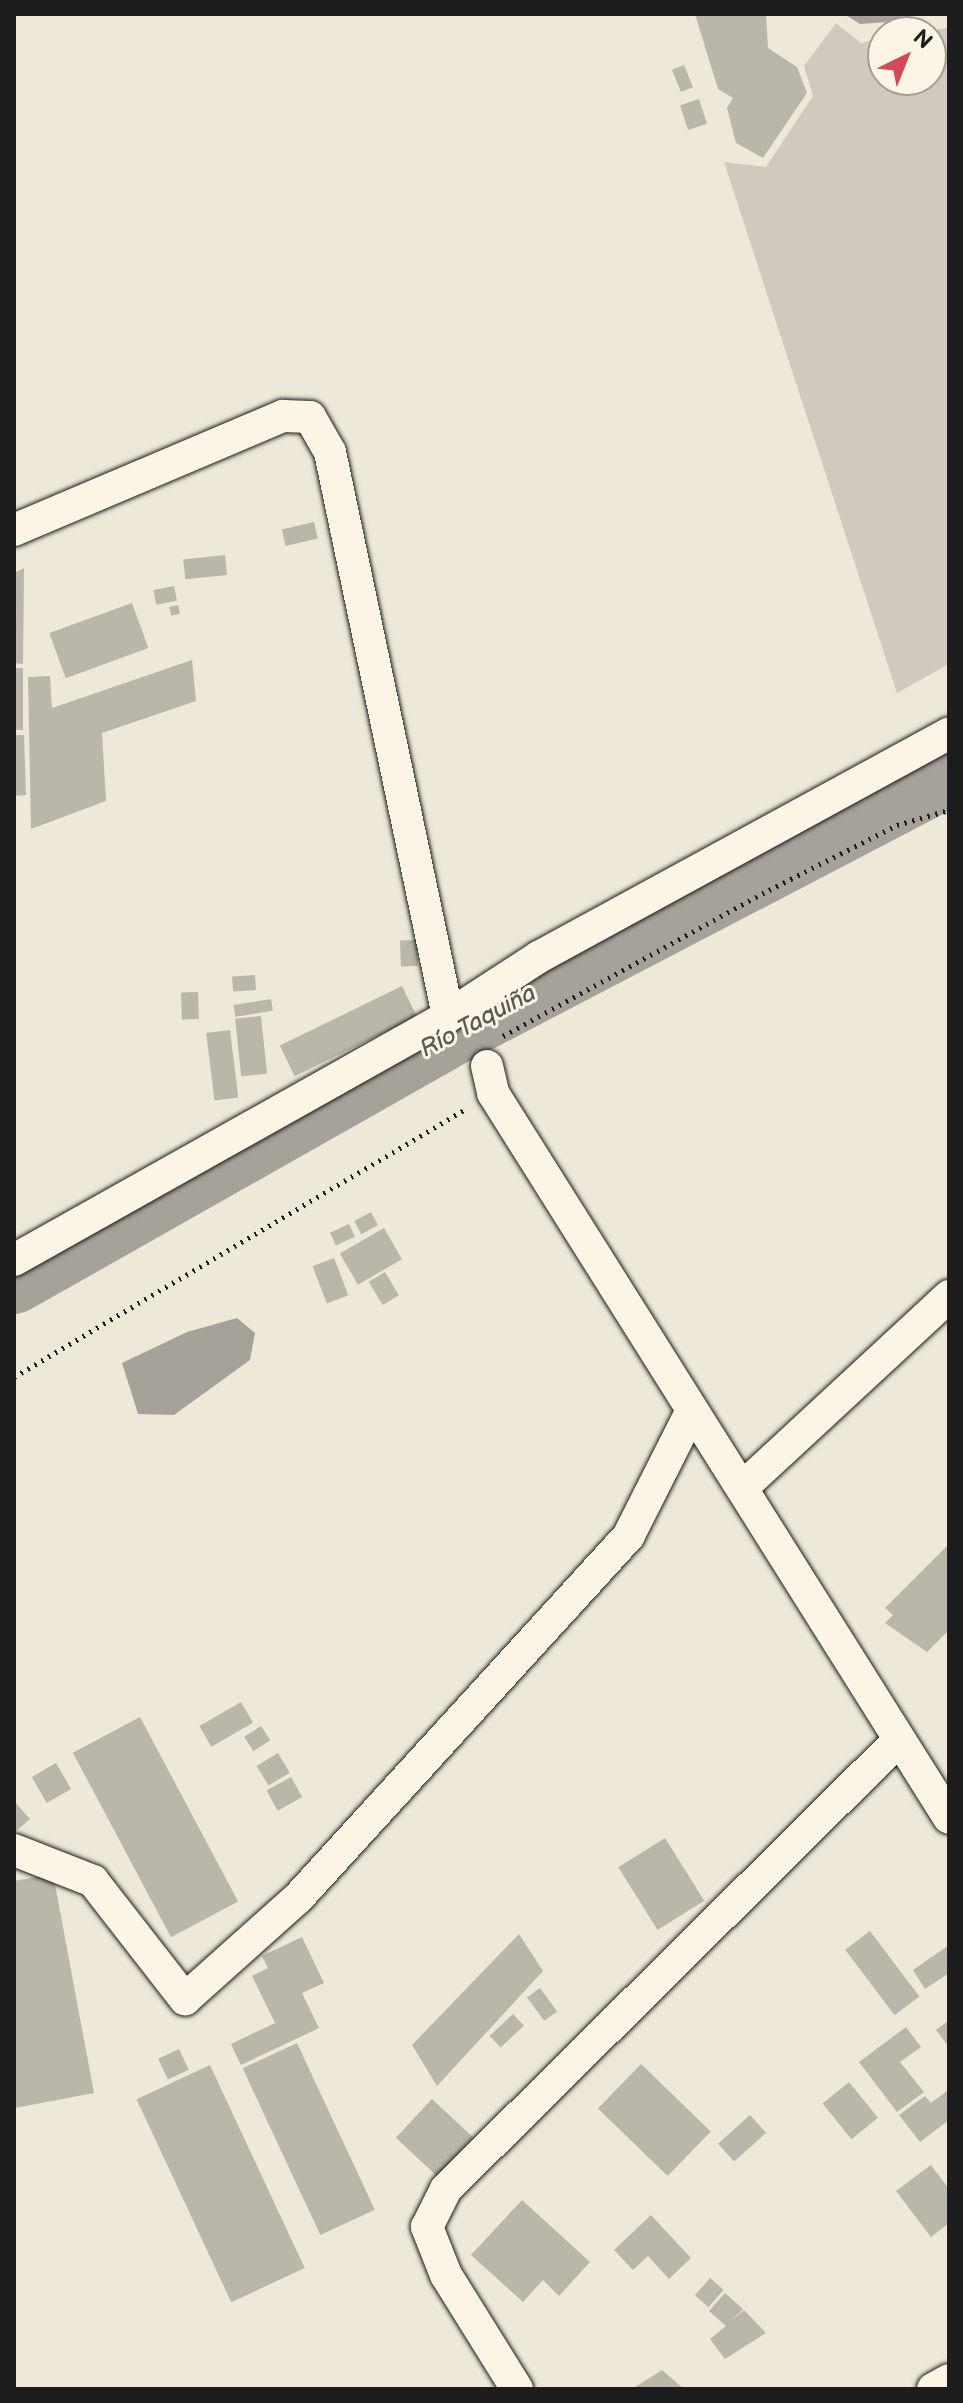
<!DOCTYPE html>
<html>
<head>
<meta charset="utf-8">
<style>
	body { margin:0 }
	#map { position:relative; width:963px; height:2403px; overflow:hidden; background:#eee8d9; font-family:"Balsamiq Sans",sans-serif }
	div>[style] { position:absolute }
	.green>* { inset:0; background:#cfcabd }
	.water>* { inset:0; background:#a7a299 }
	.river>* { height:64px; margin:-32px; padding:0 32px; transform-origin:32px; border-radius:32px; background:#a7a299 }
	.building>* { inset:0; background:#bab6aa; transform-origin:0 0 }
	.path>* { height:5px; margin-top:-2.5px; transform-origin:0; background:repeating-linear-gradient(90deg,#1c1c1c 0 2px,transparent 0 8px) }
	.roads { filter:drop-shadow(0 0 2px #1c1c1c) drop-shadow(0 0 2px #1c1c1c) }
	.street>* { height:32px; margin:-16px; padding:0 16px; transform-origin:16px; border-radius:16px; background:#fcf5e5 }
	span { translate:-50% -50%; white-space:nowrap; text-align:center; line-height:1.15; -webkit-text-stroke:6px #fcf5e5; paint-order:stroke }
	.water-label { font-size:24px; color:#5b5854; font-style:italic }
	.frame { position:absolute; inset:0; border:16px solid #1c1c1c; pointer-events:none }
	.north { position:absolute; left:867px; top:16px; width:80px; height:80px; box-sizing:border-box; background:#fcf5e5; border:2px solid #a29e95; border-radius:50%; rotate:43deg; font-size:22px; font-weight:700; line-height:32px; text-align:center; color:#1c1c1c }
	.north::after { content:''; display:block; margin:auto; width:28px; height:36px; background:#d1495b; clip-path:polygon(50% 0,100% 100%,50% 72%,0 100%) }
</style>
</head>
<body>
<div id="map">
	<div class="green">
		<div style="clip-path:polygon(836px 23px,861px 43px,883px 38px,883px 80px,931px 80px,931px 32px,914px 32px,949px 28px,949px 664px,897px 693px,724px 162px,766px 167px,813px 96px,804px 66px)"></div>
	</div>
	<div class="water">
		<div style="clip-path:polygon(844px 14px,901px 14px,902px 21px,860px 24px)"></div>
		<div style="clip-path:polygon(237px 1318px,255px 1333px,250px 1360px,174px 1415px,138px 1414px,122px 1363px,187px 1332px)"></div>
	</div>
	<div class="river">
		<div style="left:14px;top:1282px;width:491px;rotate:-29.5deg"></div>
		<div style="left:441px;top:1040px;width:573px;rotate:-27.55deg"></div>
	</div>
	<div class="building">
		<div style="clip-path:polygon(695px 14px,766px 14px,768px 48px,797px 67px,807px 93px,763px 158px,736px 143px,727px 108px,733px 98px,718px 89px)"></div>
		<div style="left:684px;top:65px;width:24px;height:13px;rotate:68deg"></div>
		<div style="left:699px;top:99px;width:26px;height:20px;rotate:72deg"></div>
		<div style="left:314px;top:522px;width:17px;height:33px;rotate:77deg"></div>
		<div style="left:225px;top:555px;width:20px;height:42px;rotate:84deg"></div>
		<div style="clip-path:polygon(24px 568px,23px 664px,14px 663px,14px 573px)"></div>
		<div style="left:174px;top:586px;width:15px;height:21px;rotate:79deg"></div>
		<div style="left:132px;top:603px;width:48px;height:88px;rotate:70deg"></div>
		<div style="left:178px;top:605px;width:9px;height:9px;rotate:77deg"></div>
		<div style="clip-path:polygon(192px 660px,196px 701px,102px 733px,106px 801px,31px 829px,28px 677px,50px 676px,52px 708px)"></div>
		<div style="left:14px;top:668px;width:9px;height:62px"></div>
		<div style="clip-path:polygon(14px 735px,24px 735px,26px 795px,14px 796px)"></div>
		<div style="left:417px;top:940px;width:26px;height:17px;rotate:88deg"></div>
		<div style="left:255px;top:975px;width:15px;height:23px;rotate:86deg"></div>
		<div style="left:402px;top:986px;width:34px;height:136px;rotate:64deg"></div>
		<div style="left:198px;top:992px;width:27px;height:17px;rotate:88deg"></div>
		<div style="left:271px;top:999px;width:12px;height:38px;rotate:81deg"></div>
		<div style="left:261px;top:1016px;width:58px;height:26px;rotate:84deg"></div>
		<div style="left:230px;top:1030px;width:68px;height:24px;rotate:83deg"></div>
		<div style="left:371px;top:1212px;width:15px;height:19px;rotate:62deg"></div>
		<div style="left:349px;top:1224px;width:14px;height:21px;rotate:65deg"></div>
		<div style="left:384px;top:1228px;width:36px;height:51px;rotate:60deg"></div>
		<div style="left:334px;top:1258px;width:40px;height:23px;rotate:69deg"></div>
		<div style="left:385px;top:1272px;width:27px;height:19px;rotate:59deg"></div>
		<div style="clip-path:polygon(949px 1544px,949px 1630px,927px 1652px,885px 1623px,893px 1615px,885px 1608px)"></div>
		<div style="left:241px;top:1702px;width:24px;height:48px;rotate:60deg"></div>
		<div style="left:140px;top:1717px;width:209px;height:76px;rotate:62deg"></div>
		<div style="left:261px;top:1726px;width:17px;height:20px;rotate:57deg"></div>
		<div style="left:278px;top:1753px;width:23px;height:25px;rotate:59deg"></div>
		<div style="left:56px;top:1763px;width:30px;height:28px;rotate:60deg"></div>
		<div style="left:291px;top:1777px;width:23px;height:28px;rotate:61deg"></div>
		<div style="clip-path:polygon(14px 1801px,30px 1819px,14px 1833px)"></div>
		<div style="left:665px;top:1838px;width:74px;height:55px;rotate:58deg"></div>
		<div style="clip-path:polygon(53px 1874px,94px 2093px,15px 2108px,14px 1881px)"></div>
		<div style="left:870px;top:1931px;width:82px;height:31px;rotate:53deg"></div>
		<div style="clip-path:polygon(519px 1934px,543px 1971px,437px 2086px,412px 2045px)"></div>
		<div style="clip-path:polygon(302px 1937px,324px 1983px,302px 1993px,319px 2028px,241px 2065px,231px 2044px,275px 2023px,252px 1976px,268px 1968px,262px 1956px)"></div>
		<div style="clip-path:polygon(949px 1945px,949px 1973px,925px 1989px,913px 1970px)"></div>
		<div style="left:540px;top:1988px;width:29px;height:16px;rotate:54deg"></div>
		<div style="left:513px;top:2014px;width:16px;height:32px;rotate:47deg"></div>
		<div style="clip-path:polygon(949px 2020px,949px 2047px,936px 2030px)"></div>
		<div style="clip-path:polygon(906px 2027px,921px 2047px,900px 2062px,924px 2092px,897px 2112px,859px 2062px)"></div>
		<div style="left:297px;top:2043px;width:184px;height:60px;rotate:65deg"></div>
		<div style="left:179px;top:2049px;width:23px;height:23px;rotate:65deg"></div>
		<div style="left:641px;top:2064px;width:97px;height:62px;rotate:44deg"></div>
		<div style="left:210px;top:2065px;width:224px;height:81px;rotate:65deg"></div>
		<div style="left:849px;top:2082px;width:46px;height:34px;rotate:51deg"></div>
		<div style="clip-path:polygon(947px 2091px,949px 2120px,920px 2142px,899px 2115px,925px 2096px,931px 2103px)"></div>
		<div style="left:432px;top:2099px;width:56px;height:53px;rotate:43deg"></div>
		<div style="left:750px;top:2115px;width:24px;height:43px;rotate:48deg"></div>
		<div style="clip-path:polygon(931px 2165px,949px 2189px,949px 2223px,931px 2237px,896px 2191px)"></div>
		<div style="clip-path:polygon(522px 2200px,590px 2262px,559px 2296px,543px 2280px,523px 2302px,471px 2255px)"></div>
		<div style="clip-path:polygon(651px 2215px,691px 2258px,669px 2279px,648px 2256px,633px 2270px,614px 2250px)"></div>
		<div style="left:710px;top:2278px;width:18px;height:23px;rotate:41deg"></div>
		<div style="clip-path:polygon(725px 2293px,743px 2309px,731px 2321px,744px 2310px,766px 2333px,725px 2359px,710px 2339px,726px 2326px,709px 2311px)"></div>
		<div style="clip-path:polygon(662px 2370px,684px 2389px,632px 2389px)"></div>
	</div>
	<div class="path">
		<div style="left:503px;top:1036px;width:303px;rotate:-28.8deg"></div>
		<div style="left:769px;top:890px;width:144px;rotate:-26.9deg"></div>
		<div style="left:897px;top:825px;width:54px;rotate:-16.1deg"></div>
		<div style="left:14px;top:1377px;width:523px;rotate:-30.68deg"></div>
	</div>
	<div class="roads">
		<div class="street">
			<div style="left:14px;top:530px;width:292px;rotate:-23deg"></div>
			<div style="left:283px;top:416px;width:27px;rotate:2deg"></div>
			<div style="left:310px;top:417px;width:40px;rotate:60.3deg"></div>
			<div style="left:330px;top:452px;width:576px;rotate:78.18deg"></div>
			<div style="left:487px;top:1066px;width:28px;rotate:77deg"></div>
			<div style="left:493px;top:1093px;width:856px;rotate:57.83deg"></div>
			<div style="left:14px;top:1260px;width:498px;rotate:-29.3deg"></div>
			<div style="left:448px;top:1016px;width:108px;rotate:-33deg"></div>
			<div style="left:539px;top:957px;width:467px;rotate:-28.6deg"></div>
			<div style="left:743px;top:1487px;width:281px;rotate:-42.8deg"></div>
			<div style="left:14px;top:1850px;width:85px;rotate:21.4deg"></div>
			<div style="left:93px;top:1881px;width:150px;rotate:52.1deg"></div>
			<div style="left:185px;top:1999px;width:152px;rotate:-41.8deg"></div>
			<div style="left:298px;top:1898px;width:491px;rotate:-47.6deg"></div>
			<div style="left:629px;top:1535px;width:138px;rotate:-63.2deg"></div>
			<div style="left:517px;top:2389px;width:134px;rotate:-121.9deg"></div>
			<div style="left:446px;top:2275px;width:52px;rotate:-111.6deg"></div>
			<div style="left:427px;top:2227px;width:42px;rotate:-63.4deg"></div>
			<div style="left:446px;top:2189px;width:636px;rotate:-44.75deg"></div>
			<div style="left:933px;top:2389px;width:18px;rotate:-29deg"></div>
		</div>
	</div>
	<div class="water-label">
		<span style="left:478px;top:1021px;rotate:-28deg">Río Taquiña</span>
	</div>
	<div class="frame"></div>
	<div class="north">N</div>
</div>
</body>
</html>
